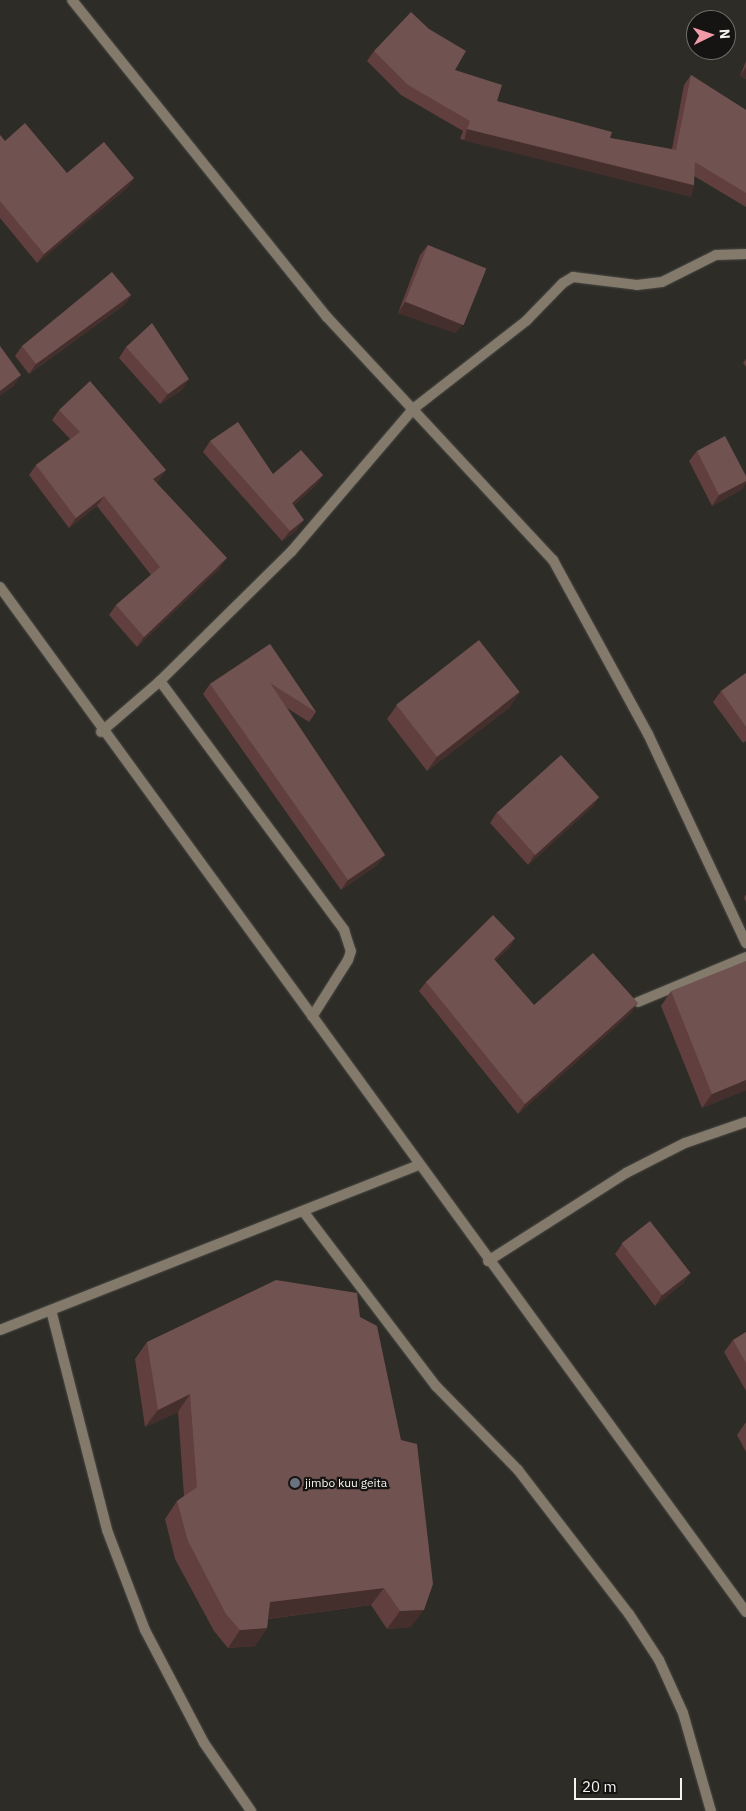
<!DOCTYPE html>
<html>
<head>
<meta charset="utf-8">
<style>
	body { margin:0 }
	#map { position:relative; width:746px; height:1811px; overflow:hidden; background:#2d2c27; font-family:"IBM Plex Sans",sans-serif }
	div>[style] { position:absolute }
	.roads { filter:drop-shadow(0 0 1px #494843) drop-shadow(0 0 1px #494843) }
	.service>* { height:10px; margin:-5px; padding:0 5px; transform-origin:5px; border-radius:5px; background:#837a6c }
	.minor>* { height:10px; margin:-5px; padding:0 5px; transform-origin:5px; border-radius:5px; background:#837a6c }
	.tertiary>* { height:10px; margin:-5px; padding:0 5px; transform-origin:5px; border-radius:5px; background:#837a6c }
	.wall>* { inset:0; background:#603f3e }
	.shaded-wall>* { inset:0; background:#452f2d; transform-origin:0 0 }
	.building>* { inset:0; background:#705251; transform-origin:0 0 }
	.dots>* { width:14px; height:14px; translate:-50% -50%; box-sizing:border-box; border:2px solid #151412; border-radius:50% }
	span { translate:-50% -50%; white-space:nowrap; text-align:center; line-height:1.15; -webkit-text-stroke:4.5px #151412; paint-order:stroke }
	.poi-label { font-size:12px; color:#f4f4f0 }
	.left { translate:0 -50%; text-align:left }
	.north { position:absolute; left:686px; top:10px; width:50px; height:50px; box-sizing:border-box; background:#151412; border:1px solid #6e6e6b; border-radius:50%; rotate:86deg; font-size:14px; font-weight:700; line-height:20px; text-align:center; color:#f4f4f0 }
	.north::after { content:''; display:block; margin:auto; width:18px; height:22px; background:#f39aa8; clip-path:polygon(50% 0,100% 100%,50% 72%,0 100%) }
	.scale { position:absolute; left:574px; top:1778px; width:108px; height:22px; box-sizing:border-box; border:2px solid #f4f4f0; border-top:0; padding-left:6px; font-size:15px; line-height:18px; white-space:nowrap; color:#f4f4f0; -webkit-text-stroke:4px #151412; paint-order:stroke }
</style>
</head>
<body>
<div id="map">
	<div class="roads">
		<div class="service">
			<div style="left:51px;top:1310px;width:227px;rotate:75.7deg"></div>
			<div style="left:107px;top:1530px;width:107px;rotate:69.2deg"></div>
			<div style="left:145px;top:1630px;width:127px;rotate:62.4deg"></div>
			<div style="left:204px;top:1743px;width:83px;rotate:55.3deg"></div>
		</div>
		<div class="minor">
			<div style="left:72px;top:0;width:407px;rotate:51.2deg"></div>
			<div style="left:327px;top:317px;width:332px;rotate:47.1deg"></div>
			<div style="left:553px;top:560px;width:198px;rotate:61.4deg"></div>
			<div style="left:648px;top:734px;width:231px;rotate:64.9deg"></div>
			<div style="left:160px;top:681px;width:310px;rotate:53.5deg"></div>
			<div style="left:344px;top:930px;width:22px;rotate:72deg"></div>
			<div style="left:351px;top:951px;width:9px;rotate:108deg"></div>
			<div style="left:348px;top:960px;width:67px;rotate:122.3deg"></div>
			<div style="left:101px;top:732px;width:78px;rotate:-40.8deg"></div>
			<div style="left:160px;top:681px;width:184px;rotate:-44.6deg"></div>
			<div style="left:291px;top:552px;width:188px;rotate:-49.5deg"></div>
			<div style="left:413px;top:409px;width:143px;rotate:-37.9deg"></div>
			<div style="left:526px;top:321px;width:53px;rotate:-45.8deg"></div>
			<div style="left:563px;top:283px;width:12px;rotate:-31deg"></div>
			<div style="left:573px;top:277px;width:64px;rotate:7.1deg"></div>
			<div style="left:637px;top:285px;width:25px;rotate:-7deg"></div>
			<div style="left:662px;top:282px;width:60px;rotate:-26.6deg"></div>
			<div style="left:716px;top:255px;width:30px;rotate:-2deg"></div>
			<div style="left:638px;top:1002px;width:117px;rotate:-22.6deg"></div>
			<div style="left:303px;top:1211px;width:220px;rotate:52.8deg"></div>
			<div style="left:436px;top:1386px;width:117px;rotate:45.7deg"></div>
			<div style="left:518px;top:1470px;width:182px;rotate:52.4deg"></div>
			<div style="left:629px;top:1614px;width:55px;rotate:56.9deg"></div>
			<div style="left:659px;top:1660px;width:58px;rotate:65.6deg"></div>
			<div style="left:683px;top:1713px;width:102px;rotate:74.1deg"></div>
			<div style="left:488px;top:1261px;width:164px;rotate:-32.5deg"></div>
			<div style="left:626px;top:1173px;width:66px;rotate:-27deg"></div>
			<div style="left:685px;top:1143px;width:65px;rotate:-19deg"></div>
			<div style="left:0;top:1330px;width:449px;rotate:-21.5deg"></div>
		</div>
		<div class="tertiary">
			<div style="left:0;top:587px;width:1268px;rotate:53.95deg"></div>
		</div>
	</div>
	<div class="wall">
		<div style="clip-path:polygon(374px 51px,455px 70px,497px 101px,610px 138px,672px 149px,684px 85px,691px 75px,746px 110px,746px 207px,694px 176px,694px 185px,687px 195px,460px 139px,463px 131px,401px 95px,367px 61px)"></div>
		<div style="clip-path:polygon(746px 61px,746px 79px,740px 76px)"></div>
		<div style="clip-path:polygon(0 135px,5px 141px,67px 173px,134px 178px,127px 188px,37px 263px,0 218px)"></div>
		<div style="clip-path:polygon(428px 245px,456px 333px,398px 313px,420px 255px)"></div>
		<div style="clip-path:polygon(131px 295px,124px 305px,29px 374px,15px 356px,22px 346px)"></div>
		<div style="clip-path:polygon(126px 347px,182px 390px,160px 404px,119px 358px)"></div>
		<div style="clip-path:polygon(746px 359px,746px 367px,743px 363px)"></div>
		<div style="clip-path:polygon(59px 410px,166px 470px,159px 480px,156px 482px,220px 568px,137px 647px,109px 615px,116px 605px,151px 575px,97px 506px,69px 528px,29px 475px,36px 465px,70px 439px,52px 420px)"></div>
		<div style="clip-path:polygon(210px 441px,273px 474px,323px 475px,316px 485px,294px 505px,297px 530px,282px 541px,203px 452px)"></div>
		<div style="clip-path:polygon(697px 451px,746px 476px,746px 483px,741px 490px,712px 506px,689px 461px)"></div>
		<div style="clip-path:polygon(270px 644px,316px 712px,309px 722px,287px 708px,385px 855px,377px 865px,341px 890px,203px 694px,210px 684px)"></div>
		<div style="clip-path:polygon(746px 673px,746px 741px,743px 743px,713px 702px,721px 691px)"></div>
		<div style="clip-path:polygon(397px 705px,510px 707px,427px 771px,387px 719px)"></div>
		<div style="clip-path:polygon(599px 797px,592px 807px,528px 865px,490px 823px,497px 812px)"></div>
		<div style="clip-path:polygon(746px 894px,746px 902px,744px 898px)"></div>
		<div style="clip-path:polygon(515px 938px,509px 948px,495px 961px,534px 1005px,631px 1013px,518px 1114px,419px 991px,426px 982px)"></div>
		<div style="clip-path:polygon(671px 991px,746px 1090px,702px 1108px,661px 1006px)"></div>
		<div style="clip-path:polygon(622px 1244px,690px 1273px,683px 1283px,655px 1306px,615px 1254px)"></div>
		<div style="clip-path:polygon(360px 1317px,411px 1627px,387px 1629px,371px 1605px,268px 1619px,267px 1628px,255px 1646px,228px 1648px,214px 1631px,175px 1559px,165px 1519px,177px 1501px,184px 1496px,178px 1412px,145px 1427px,135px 1359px,147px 1342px)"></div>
		<div style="clip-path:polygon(746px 1332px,746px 1391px,724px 1352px,733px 1340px)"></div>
		<div style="clip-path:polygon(746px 1422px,746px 1452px,737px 1435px)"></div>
	</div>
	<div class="shaded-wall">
		<div style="clip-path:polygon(746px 67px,746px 79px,740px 76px)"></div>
		<div style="left:467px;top:129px;width:234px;height:12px;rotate:14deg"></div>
		<div style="clip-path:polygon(134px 178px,127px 188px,37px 263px,44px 254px)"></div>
		<div style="clip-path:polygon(131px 295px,124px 305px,29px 374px,36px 364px)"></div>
		<div style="clip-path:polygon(405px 302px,464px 323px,456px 333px,398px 313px)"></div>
		<div style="clip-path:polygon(21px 375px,14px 386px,0 396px,0 391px)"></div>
		<div style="clip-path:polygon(189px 379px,182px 390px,160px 404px,168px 394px)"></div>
		<div style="clip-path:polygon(166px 470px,159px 480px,146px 490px,153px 479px)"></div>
		<div style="clip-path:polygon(323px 475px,316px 485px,285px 513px,292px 503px)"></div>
		<div style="clip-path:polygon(746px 481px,746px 483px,741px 490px,712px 506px,719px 495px)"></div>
		<div style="clip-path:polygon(104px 496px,97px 506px,69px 528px,76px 518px)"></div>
		<div style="clip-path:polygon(304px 520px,297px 530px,282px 541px,290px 531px)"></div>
		<div style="clip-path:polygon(227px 558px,220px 568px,137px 647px,144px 637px)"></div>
		<div style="clip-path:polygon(520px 692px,510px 707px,427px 771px,437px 757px)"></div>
		<div style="clip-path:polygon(599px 797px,592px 807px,528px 865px,535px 854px)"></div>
		<div style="clip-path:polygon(385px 855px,377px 865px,341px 890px,348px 880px)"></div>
		<div style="clip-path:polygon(515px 938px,509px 948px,487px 969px,494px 959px)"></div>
		<div style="clip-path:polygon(638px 1003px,631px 1013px,518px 1114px,525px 1104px)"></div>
		<div style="clip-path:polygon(746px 1080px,746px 1090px,702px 1108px,712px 1094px)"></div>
		<div style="clip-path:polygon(690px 1273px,683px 1283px,655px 1306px,662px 1295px)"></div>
		<div style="clip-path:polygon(190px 1394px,178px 1412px,145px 1427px,158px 1410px)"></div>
		<div style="clip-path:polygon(384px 1588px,371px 1605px,258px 1620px,270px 1602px)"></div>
		<div style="clip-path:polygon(424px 1610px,411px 1627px,387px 1629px,400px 1611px)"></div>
		<div style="clip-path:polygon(267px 1628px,255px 1646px,228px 1648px,240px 1630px)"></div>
	</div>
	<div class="building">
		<div style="clip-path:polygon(411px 12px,429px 29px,466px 51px,455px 70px,502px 85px,497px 101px,612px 132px,610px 138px,676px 150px,691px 75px,746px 110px,746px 193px,695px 162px,694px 185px,467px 129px,470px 121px,408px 85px,374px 51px)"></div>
		<div style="clip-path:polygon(25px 123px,67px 173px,104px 142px,134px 178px,44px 254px,0 201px,0 135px,5px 141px)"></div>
		<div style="left:428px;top:245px;width:63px;height:61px;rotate:22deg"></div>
		<div style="clip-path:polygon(112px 272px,131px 295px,36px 364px,22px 346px)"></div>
		<div style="clip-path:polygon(152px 323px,189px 379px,168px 394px,126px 347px)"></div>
		<div style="clip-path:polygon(0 346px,21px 375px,0 391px)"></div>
		<div style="clip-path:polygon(90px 381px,166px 470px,153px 479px,227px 558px,144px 637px,116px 605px,160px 567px,104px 496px,76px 518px,36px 465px,80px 432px,59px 410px)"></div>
		<div style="clip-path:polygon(238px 422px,273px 474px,301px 450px,323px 475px,292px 503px,304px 520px,290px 531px,210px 441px)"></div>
		<div style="clip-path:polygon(725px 436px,746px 476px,746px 481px,719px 495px,697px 451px)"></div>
		<div style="left:479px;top:640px;width:66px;height:105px;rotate:52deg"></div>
		<div style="clip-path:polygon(270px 644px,316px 712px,270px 683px,385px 855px,348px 880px,210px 684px)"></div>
		<div style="clip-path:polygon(746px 673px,746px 727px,721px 691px)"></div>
		<div style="left:561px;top:755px;width:57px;height:86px;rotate:48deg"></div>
		<div style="clip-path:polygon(493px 915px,515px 938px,494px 959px,534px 1005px,593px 953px,638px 1003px,525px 1104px,426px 982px)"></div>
		<div style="clip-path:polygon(746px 961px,746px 1080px,712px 1094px,671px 991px)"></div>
		<div style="left:650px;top:1221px;width:66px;height:36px;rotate:52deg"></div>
		<div style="clip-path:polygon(276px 1280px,357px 1293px,360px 1317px,377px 1326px,401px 1440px,417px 1444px,433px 1584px,424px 1610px,400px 1611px,384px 1588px,270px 1602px,267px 1628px,240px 1630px,226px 1614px,188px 1541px,177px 1501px,197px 1487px,190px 1394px,158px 1410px,147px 1342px)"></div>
		<div style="clip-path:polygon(746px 1332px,746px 1363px,733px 1340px)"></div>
	</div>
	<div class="dots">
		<div style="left:295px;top:1483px;background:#6b7280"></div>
	</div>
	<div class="poi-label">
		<span class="left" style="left:305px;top:1483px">jimbo kuu geita</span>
	</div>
	<div class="north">N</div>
	<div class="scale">20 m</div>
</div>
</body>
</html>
